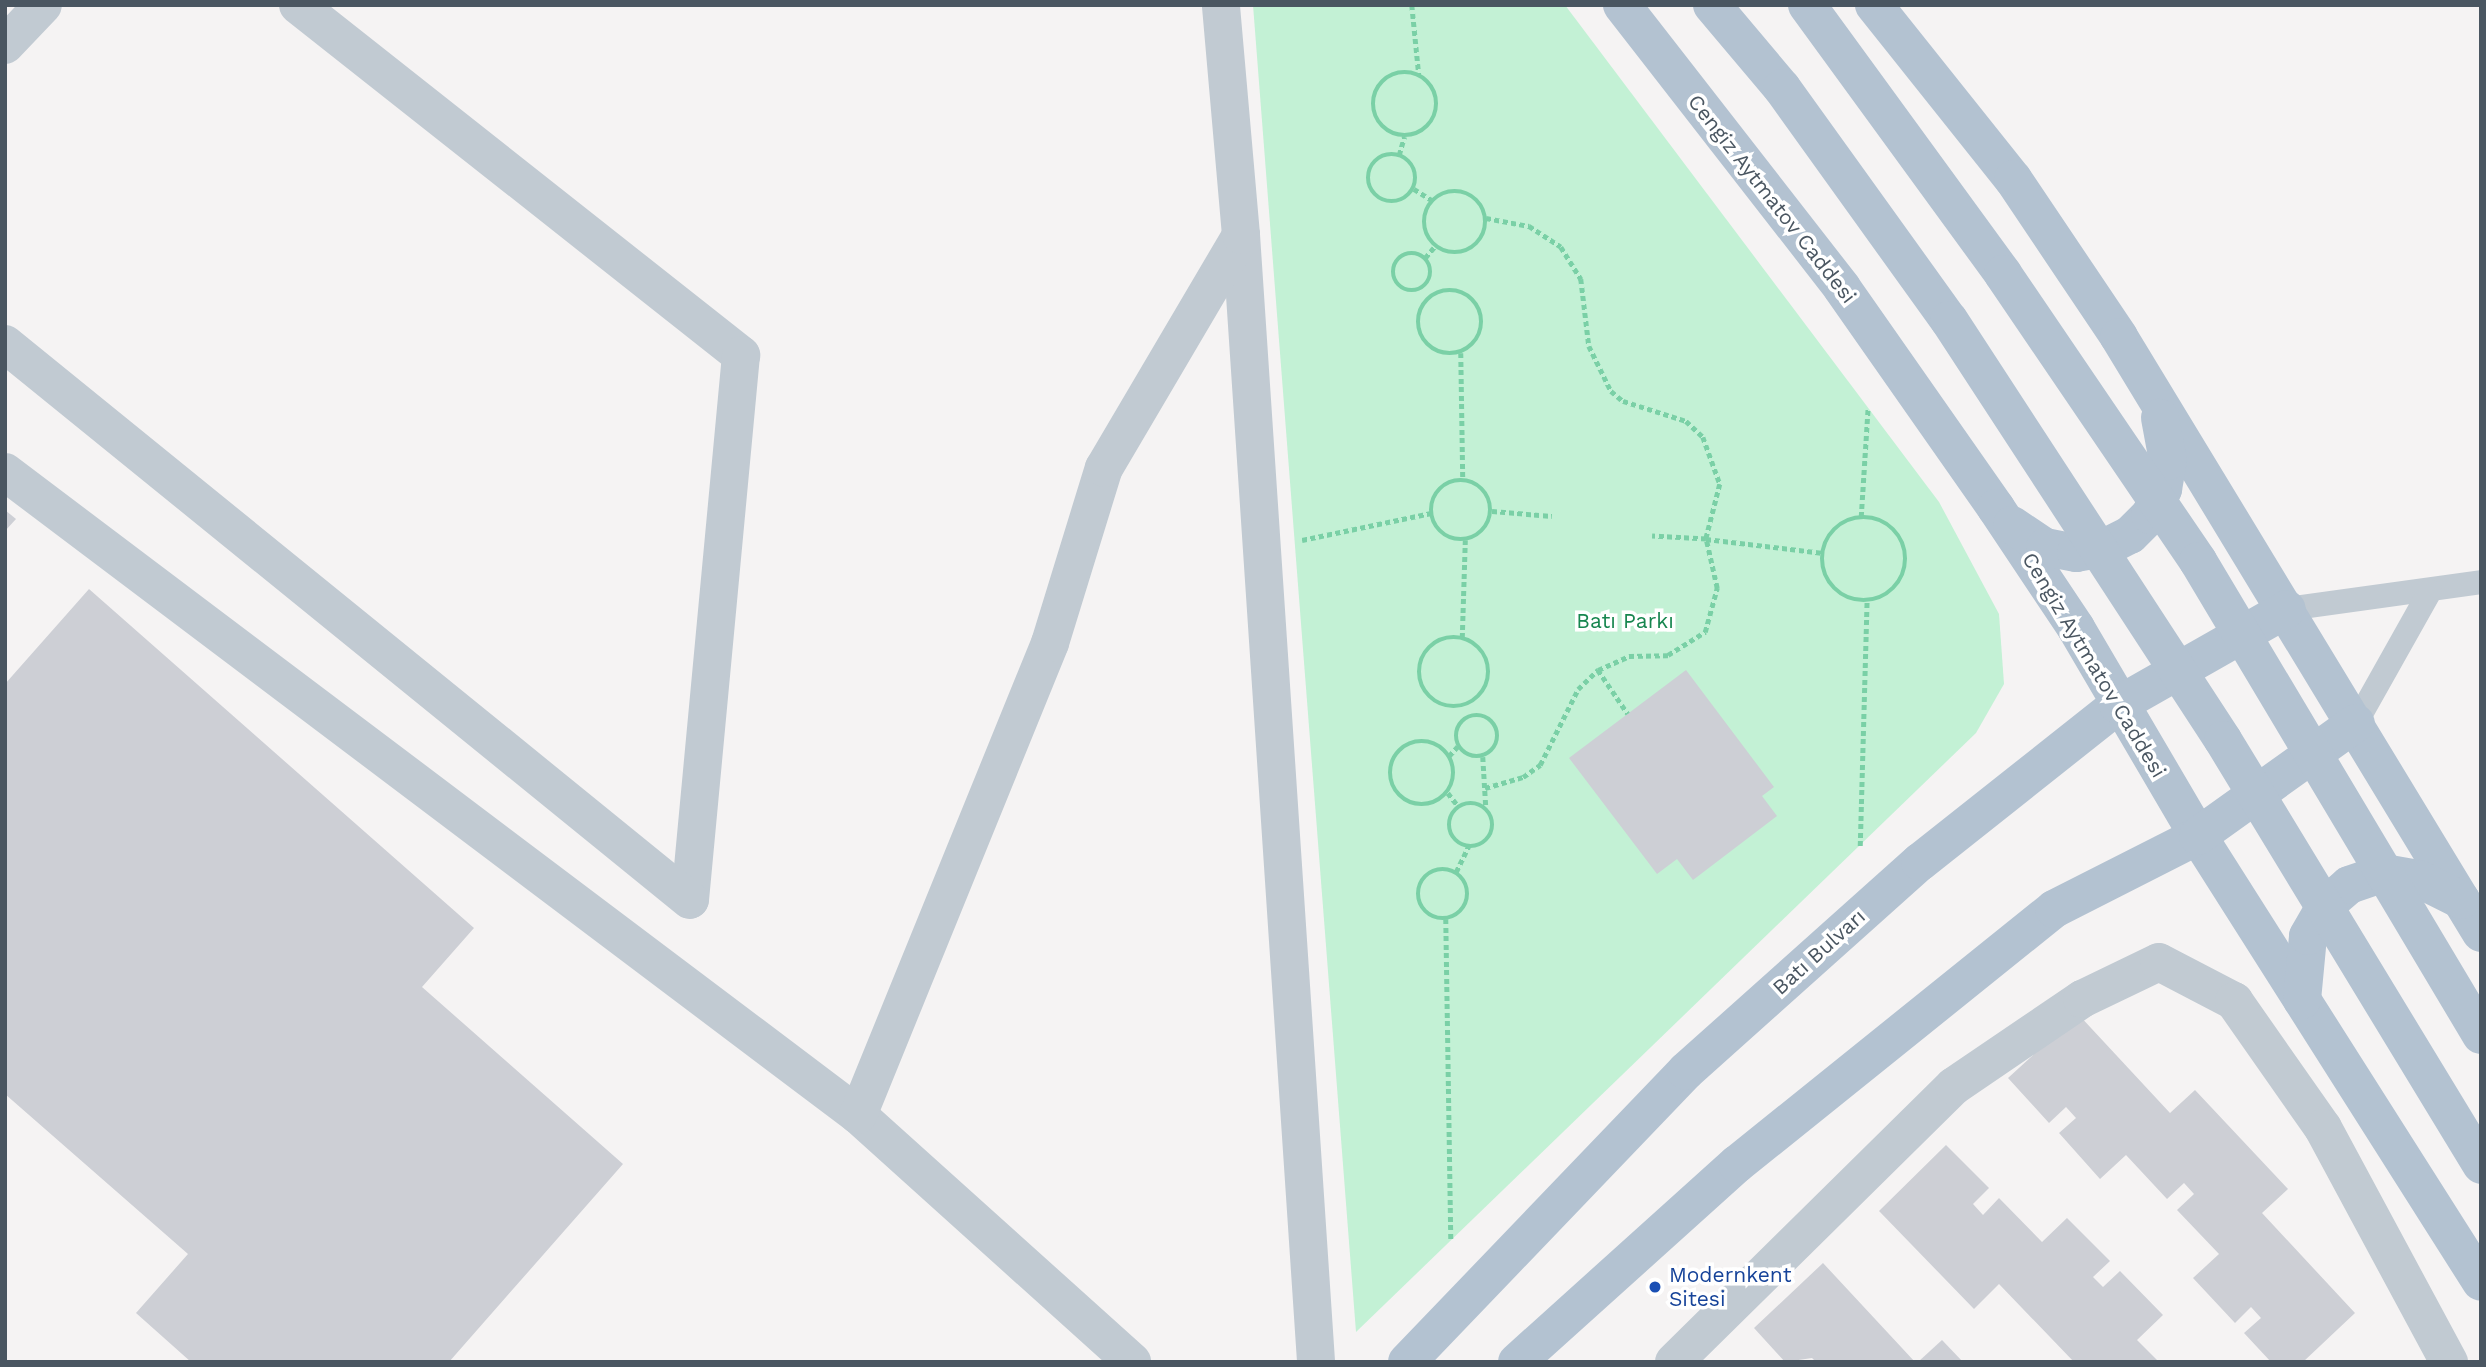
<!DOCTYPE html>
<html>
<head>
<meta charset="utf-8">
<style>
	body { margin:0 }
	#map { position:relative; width:2486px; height:1367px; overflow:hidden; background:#f5f3f3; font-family:"Work Sans",sans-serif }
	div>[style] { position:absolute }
	.green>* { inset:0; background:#c3f1d5 }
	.building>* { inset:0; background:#cdcfd5 }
	.path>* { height:4.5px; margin-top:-2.25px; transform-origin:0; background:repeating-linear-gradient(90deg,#7ad0a6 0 5px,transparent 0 8.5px) }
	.path>.ring { margin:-2.25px; padding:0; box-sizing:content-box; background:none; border:4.5px solid #7ad0a6; border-radius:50% }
	.service>* { height:24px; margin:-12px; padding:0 12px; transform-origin:12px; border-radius:12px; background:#c1cad2 }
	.minor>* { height:38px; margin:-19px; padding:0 19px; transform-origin:19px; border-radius:19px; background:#c1cad2 }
	.primary>* { height:38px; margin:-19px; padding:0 19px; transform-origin:19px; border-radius:19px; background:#b3c2d1 }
	.primary-bridge>* { height:38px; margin:-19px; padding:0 19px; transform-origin:19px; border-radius:19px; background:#b3c2d1 }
	.dots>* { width:19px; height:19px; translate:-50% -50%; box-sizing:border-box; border:4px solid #fff; border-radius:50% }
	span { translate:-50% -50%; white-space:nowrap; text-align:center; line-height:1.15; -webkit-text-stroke:7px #fff; paint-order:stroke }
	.street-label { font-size:21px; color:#4a5661 }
	.park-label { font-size:21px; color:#17864f }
	.transit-label { font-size:21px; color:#164399 }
	.left { translate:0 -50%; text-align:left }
	.frame { position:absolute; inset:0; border:7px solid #4a5661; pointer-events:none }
</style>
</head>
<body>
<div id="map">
	<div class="green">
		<div style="clip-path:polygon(1253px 5px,1565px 5px,1939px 502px,1999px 614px,2004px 684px,1976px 733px,1356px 1332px)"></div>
	</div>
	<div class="building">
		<div style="clip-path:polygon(5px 510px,16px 519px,5px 531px)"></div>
		<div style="clip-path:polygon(89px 589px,474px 928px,422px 987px,623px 1164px,449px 1362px,191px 1362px,136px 1313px,188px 1254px,5px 1094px,5px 684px)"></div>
		<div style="clip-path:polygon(1686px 670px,1774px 787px,1762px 796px,1777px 816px,1693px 880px,1677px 859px,1657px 874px,1569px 758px)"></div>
		<div style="clip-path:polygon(2078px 1014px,2170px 1113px,2195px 1090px,2288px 1189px,2262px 1213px,2355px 1313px,2303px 1362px,2271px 1362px,2244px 1333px,2261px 1318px,2251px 1307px,2235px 1323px,2193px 1278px,2219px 1254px,2177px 1210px,2194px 1194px,2184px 1183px,2167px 1199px,2126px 1155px,2100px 1179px,2059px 1133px,2076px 1118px,2066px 1107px,2049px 1123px,2008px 1078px)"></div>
		<div style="clip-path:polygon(1946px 1145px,1989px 1188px,1973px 1204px,1983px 1215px,1999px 1198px,2042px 1242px,2067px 1218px,2110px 1261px,2093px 1277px,2103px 1287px,2120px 1271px,2163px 1315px,2137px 1340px,2159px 1362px,2074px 1362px,1999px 1284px,1974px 1309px,1879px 1211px)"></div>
		<div style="clip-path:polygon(1823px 1263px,1915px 1362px,1816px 1362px,1812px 1358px,1785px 1362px,1754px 1328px)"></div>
		<div style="clip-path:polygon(1942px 1340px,1963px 1362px,1918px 1362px)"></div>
	</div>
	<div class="path">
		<div style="left:1412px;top:5px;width:70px;rotate:84.3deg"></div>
		<div class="ring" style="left:1373px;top:72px;width:59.5px;height:59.5px"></div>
		<div class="ring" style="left:1368px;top:154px;width:43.5px;height:43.5px"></div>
		<div style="left:1399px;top:155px;width:19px;rotate:-74deg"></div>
		<div style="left:1414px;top:189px;width:22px;rotate:32deg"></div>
		<div class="ring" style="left:1424px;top:191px;width:57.5px;height:57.5px"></div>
		<div style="left:1486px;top:218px;width:44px;rotate:10.5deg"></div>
		<div style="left:1529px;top:226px;width:38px;rotate:33deg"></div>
		<div style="left:1561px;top:247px;width:38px;rotate:58deg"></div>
		<div style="left:1581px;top:279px;width:67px;rotate:83.2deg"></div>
		<div style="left:1589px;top:346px;width:50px;rotate:63.9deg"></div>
		<div style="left:1611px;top:391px;width:16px;rotate:40deg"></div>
		<div style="left:1623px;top:401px;width:66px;rotate:17.6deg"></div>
		<div style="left:1686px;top:421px;width:23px;rotate:43deg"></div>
		<div style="left:1703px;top:437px;width:50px;rotate:70.1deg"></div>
		<div style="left:1720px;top:484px;width:57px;rotate:104.3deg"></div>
		<div style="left:1706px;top:539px;width:118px;rotate:6.8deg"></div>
		<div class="ring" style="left:1393px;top:253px;width:33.5px;height:33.5px"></div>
		<div style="left:1425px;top:258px;width:16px;rotate:-50deg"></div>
		<div class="ring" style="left:1418px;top:290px;width:59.5px;height:59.5px"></div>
		<div style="left:1461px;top:353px;width:126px;rotate:89.1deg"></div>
		<div class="ring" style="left:1431px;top:480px;width:55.5px;height:55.5px"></div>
		<div style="left:1492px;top:511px;width:60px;rotate:4.8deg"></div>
		<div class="ring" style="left:1822px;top:517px;width:79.5px;height:79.5px"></div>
		<div style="left:1861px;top:517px;width:110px;rotate:-86.4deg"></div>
		<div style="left:1302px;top:540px;width:132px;rotate:-11.8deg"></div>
		<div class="ring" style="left:1419px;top:637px;width:65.5px;height:65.5px"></div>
		<div style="left:1462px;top:638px;width:98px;rotate:-88.2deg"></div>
		<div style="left:1598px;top:670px;width:53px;rotate:55.7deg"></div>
		<div class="ring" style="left:1456px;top:715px;width:37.5px;height:37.5px"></div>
		<div class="ring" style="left:1390px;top:741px;width:59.5px;height:59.5px"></div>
		<div style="left:1449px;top:756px;width:13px;rotate:-48deg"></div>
		<div style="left:1483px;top:757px;width:51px;rotate:86.6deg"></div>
		<div style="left:1485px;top:788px;width:40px;rotate:-16deg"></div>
		<div style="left:1523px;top:777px;width:21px;rotate:-35deg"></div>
		<div style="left:1540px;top:765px;width:85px;rotate:-63.4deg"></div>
		<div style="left:1578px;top:689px;width:28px;rotate:-44deg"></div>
		<div style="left:1598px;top:670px;width:34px;rotate:-24deg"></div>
		<div style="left:1629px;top:656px;width:39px;rotate:-1deg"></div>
		<div style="left:1668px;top:655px;width:44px;rotate:-31.9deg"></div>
		<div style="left:1705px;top:632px;width:46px;rotate:-74.7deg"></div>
		<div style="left:1717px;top:588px;width:50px;rotate:-102.7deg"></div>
		<div style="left:1706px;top:539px;width:54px;rotate:-176.8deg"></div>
		<div style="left:1448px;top:793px;width:16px;rotate:52deg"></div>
		<div class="ring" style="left:1449px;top:803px;width:39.5px;height:39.5px"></div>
		<div style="left:1860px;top:846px;width:244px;rotate:-88.4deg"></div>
		<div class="ring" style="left:1418px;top:869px;width:45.5px;height:45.5px"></div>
		<div style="left:1456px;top:872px;width:28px;rotate:-64deg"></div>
		<div style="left:1446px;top:919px;width:322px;rotate:89.1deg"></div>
	</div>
	<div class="service">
		<div style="left:2287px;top:609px;width:196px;rotate:-7.9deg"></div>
		<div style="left:2356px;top:723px;width:151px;rotate:-60.7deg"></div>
	</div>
	<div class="minor">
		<div style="left:298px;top:5px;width:565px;rotate:38.31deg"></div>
		<div style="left:741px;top:355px;width:547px;rotate:95.35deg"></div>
		<div style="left:5px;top:45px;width:55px;rotate:-46.5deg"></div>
		<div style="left:1241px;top:235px;width:1129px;rotate:86.19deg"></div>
		<div style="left:5px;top:344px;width:882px;rotate:39.07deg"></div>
		<div style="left:5px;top:472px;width:1068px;rotate:37.01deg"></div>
		<div style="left:858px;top:1115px;width:369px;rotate:42deg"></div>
		<div style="left:858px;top:1115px;width:510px;rotate:-67.86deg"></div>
		<div style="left:1050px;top:643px;width:183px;rotate:-72.9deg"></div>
		<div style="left:1104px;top:468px;width:270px;rotate:-59.5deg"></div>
		<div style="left:1241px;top:235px;width:231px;rotate:-95deg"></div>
		<div style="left:1674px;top:1362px;width:393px;rotate:-44.6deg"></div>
		<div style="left:1954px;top:1086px;width:155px;rotate:-34.2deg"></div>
		<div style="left:2082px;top:999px;width:85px;rotate:-25.7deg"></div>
		<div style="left:2159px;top:962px;width:85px;rotate:27.5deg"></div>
		<div style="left:2234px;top:1001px;width:155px;rotate:55deg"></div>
		<div style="left:2323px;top:1128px;width:266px;rotate:61.7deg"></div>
	</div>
	<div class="primary">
		<div style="left:1622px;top:5px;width:358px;rotate:52.1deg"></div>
		<div style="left:1842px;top:288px;width:269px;rotate:55deg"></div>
		<div style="left:1996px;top:508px;width:144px;rotate:56.3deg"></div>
		<div style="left:2076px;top:628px;width:241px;rotate:59.6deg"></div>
		<div style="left:2198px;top:836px;width:528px;rotate:57.6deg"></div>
		<div style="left:1874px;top:5px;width:223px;rotate:51.4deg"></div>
		<div style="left:2013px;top:179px;width:190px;rotate:56.1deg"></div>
		<div style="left:2119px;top:337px;width:697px;rotate:58.73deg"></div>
		<div style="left:2012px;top:525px;width:40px;rotate:34deg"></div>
		<div style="left:2045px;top:547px;width:32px;rotate:11deg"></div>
		<div style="left:2076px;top:553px;width:28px;rotate:-10deg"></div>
		<div style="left:2104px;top:548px;width:29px;rotate:-27deg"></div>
		<div style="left:2130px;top:535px;width:28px;rotate:-45deg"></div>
		<div style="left:2150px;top:515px;width:29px;rotate:-63deg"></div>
		<div style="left:2163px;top:489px;width:28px;rotate:-80deg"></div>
		<div style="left:2168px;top:461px;width:44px;rotate:-100.5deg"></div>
		<div style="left:2302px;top:1000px;width:64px;rotate:-84.6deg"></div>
		<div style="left:2308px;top:936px;width:36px;rotate:-60deg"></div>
		<div style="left:2326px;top:905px;width:30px;rotate:-41deg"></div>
		<div style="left:2349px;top:885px;width:37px;rotate:-19deg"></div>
		<div style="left:2384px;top:873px;width:36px;rotate:10deg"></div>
		<div style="left:2419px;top:879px;width:47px;rotate:26.6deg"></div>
		<div style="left:1407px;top:1362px;width:403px;rotate:-46.2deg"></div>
		<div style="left:1686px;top:1071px;width:314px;rotate:-41.8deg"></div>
		<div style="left:1920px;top:862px;width:253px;rotate:-38.4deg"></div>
		<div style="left:2118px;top:705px;width:194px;rotate:-29.6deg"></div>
		<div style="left:1517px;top:1362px;width:296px;rotate:-42deg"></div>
		<div style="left:1737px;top:1164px;width:407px;rotate:-38.8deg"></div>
		<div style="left:2054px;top:909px;width:161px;rotate:-26.9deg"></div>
		<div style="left:2198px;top:836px;width:194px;rotate:-35.6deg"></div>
	</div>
	<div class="primary-bridge">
		<div style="left:1712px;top:5px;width:109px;rotate:49.9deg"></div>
		<div style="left:1782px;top:88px;width:286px;rotate:54.3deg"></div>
		<div style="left:1949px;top:320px;width:501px;rotate:56.88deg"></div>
		<div style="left:2223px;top:740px;width:497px;rotate:58.7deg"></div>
		<div style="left:1807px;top:5px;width:333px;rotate:53.9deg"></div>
		<div style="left:2003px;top:274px;width:347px;rotate:55.8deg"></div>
		<div style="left:2198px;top:561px;width:552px;rotate:59.16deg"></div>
	</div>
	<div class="dots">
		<div style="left:1655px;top:1287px;background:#1a4fb4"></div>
	</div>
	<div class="street-label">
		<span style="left:1772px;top:199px;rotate:52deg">Cengiz Aytmatov Caddesi</span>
		<span style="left:2094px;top:665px;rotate:59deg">Cengiz Aytmatov Caddesi</span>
		<span style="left:1819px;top:952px;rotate:-42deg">Batı Bulvarı</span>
	</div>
	<div class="park-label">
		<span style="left:1625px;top:621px">Batı Parkı</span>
	</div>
	<div class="transit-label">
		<span class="left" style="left:1669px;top:1287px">Modernkent<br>Sitesi</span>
	</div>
	<div class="frame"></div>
</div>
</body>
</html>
